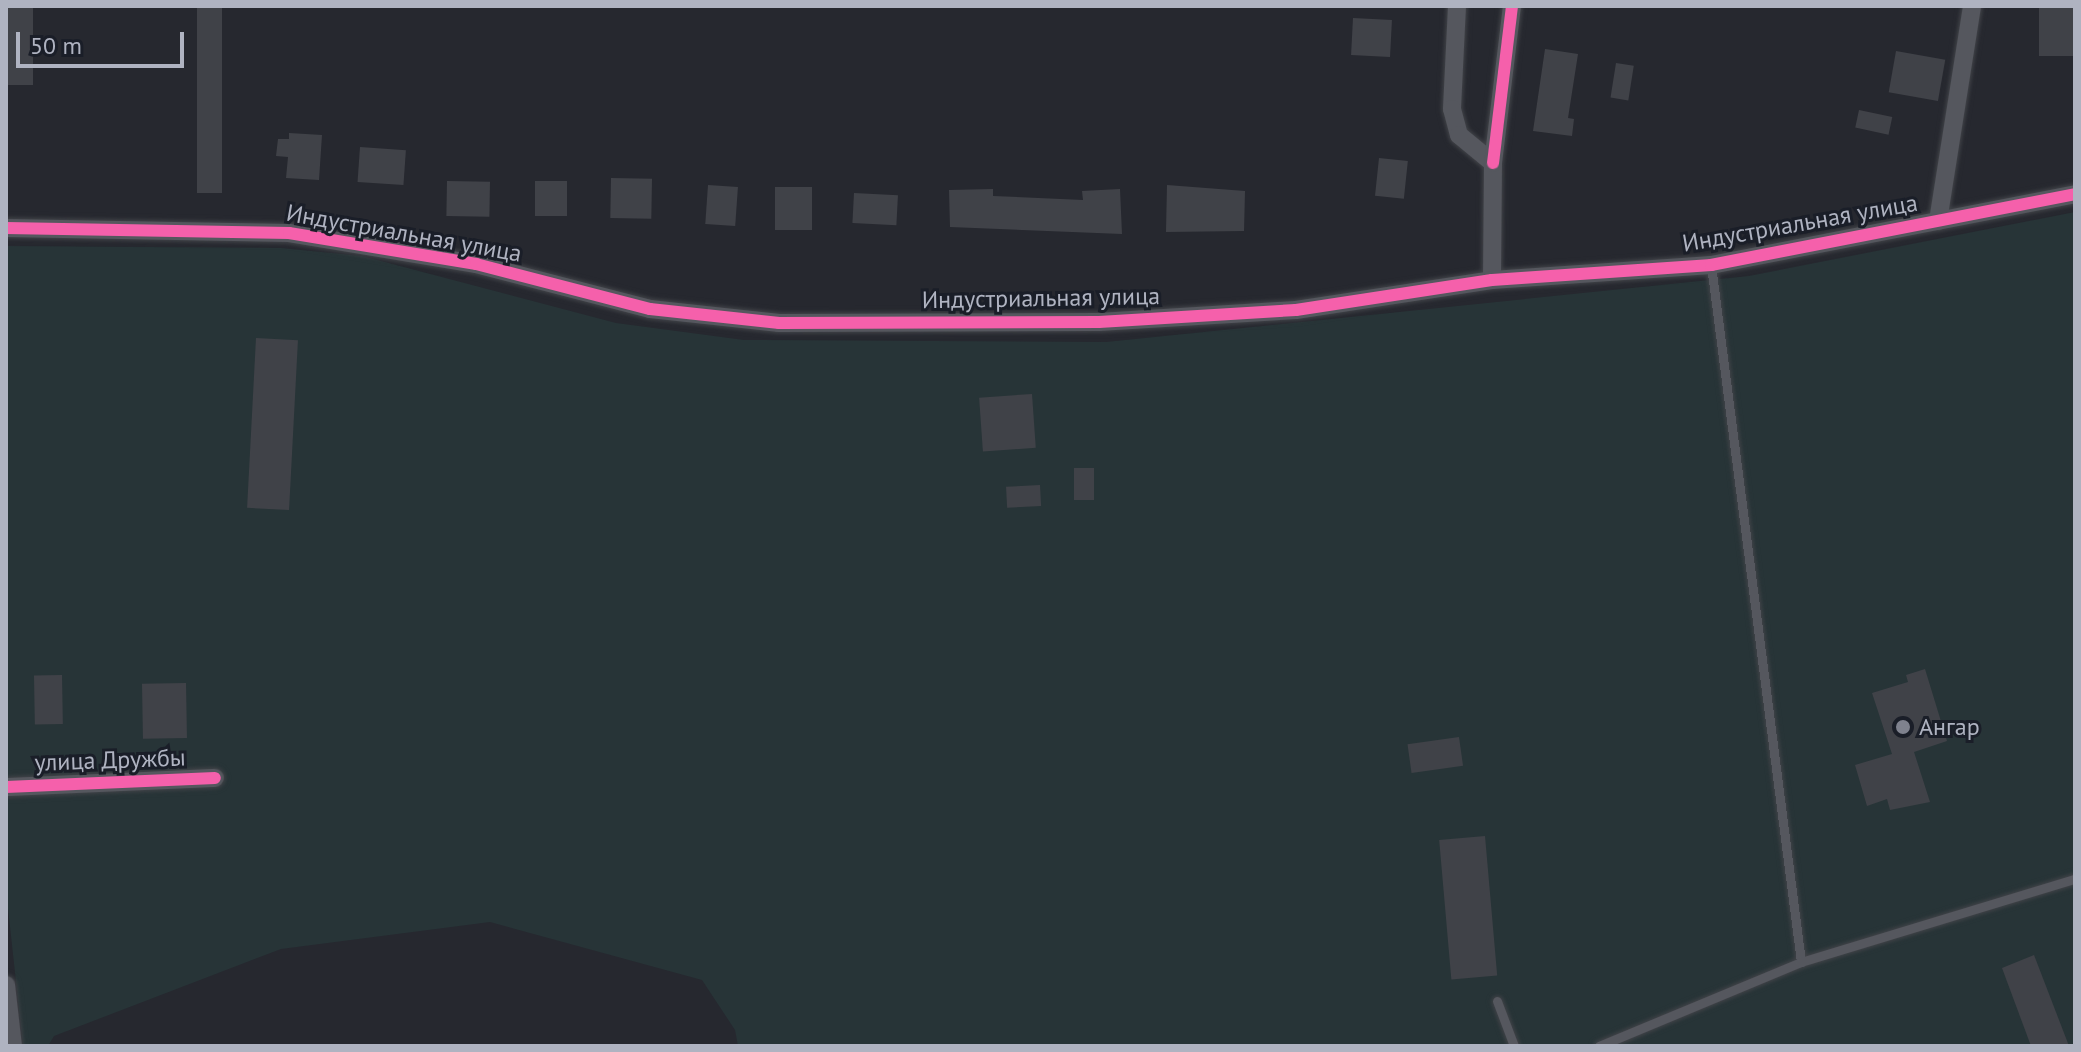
<!DOCTYPE html>
<html>
<head>
<meta charset="utf-8">
<style>
	body { margin:0 }
	#map { position:relative; width:2081px; height:1052px; overflow:hidden; background:#26282f; font-family:"PT Sans",sans-serif }
	div>[style] { position:absolute }
	.green>* { inset:0; background:#273437 }
	.building>* { inset:0; background:#404248; transform-origin:0 0 }
	.roads { filter:drop-shadow(0 0 2px #414348) drop-shadow(0 0 2px #414348) }
	.lane>* { height:9px; margin:-4.5px; padding:0 4.5px; transform-origin:4.5px; border-radius:4.5px; background:#55575e }
	.street>* { height:18px; margin:-9px; padding:0 9px; transform-origin:9px; border-radius:9px; background:#55575e }
	.cycleway>* { height:12px; margin:-6px; padding:0 6px; transform-origin:6px; border-radius:6px; background:#f560ab }
	.dots>* { width:22px; height:22px; translate:-50% -50%; box-sizing:border-box; border:4px solid #1a1e28; border-radius:50% }
	span { translate:-50% -50%; white-space:nowrap; text-align:center; line-height:1.15; -webkit-text-stroke:6px #1a1e28; paint-order:stroke }
	.street-label { font-size:24px; color:#afb3c1 }
	.poi-label { font-size:24px; color:#afb3c1 }
	.left { translate:0 -50%; text-align:left }
	.frame { position:absolute; inset:0; border:8px solid #afb3c1; pointer-events:none }
	.scale { position:absolute; left:16px; top:32px; width:168px; height:36px; box-sizing:border-box; border:4px solid #afb3c1; border-top:0; padding-left:10px; font-size:24px; line-height:28px; white-space:nowrap; color:#afb3c1; -webkit-text-stroke:6px #1a1e28; paint-order:stroke }
</style>
</head>
<body>
<div id="map">
	<div class="green">
		<div style="clip-path:polygon(2075px 212px,2075px 1046px,738px 1046px,735px 1030px,702px 980px,490px 922px,281px 949px,54px 1036px,48px 1046px,23px 1046px,6px 890px,6px 246px,281px 248px,362px 256px,616px 323px,744px 340px,1106px 342px,1749px 276px)"></div>
	</div>
	<div class="building">
		<div style="left:6px;top:6px;width:27px;height:79px"></div>
		<div style="left:197px;top:6px;width:25px;height:187px"></div>
		<div style="left:2039px;top:8px;width:36px;height:48px"></div>
		<div style="left:1353px;top:18px;width:39px;height:37px;rotate:3deg"></div>
		<div style="clip-path:polygon(1545px 49px,1578px 54px,1568px 118px,1574px 119px,1572px 136px,1533px 131px)"></div>
		<div style="left:1896px;top:51px;width:50px;height:42px;rotate:10deg"></div>
		<div style="left:1616px;top:63px;width:18px;height:35px;rotate:9deg"></div>
		<div style="left:1859px;top:110px;width:34px;height:18px;rotate:12deg"></div>
		<div style="clip-path:polygon(289px 133px,322px 135px,319px 180px,286px 178px,288px 157px,276px 156px,278px 139px,289px 139px)"></div>
		<div style="left:360px;top:147px;width:46px;height:35px;rotate:4deg"></div>
		<div style="left:1379px;top:158px;width:29px;height:38px;rotate:6deg"></div>
		<div style="left:611px;top:178px;width:41px;height:40px;rotate:1deg"></div>
		<div style="left:447px;top:181px;width:43px;height:35px;rotate:1deg"></div>
		<div style="left:535px;top:181px;width:32px;height:35px"></div>
		<div style="left:708px;top:185px;width:30px;height:39px;rotate:4deg"></div>
		<div style="clip-path:polygon(1167px 185px,1245px 191px,1244px 231px,1166px 232px)"></div>
		<div style="left:775px;top:187px;width:37px;height:43px"></div>
		<div style="clip-path:polygon(993px 189px,993px 196px,1083px 200px,1082px 191px,1120px 189px,1122px 234px,950px 227px,949px 190px)"></div>
		<div style="left:854px;top:193px;width:44px;height:30px;rotate:3deg"></div>
		<div style="left:256px;top:338px;width:42px;height:170px;rotate:3deg"></div>
		<div style="left:1032px;top:394px;width:54px;height:53px;rotate:86deg"></div>
		<div style="left:1074px;top:468px;width:20px;height:32px"></div>
		<div style="left:1040px;top:485px;width:21px;height:34px;rotate:87deg"></div>
		<div style="clip-path:polygon(1925px 669px,1947px 741px,1914px 752px,1930px 802px,1890px 810px,1887px 799px,1867px 806px,1855px 765px,1892px 754px,1872px 693px,1908px 682px,1906px 675px)"></div>
		<div style="left:62px;top:675px;width:49px;height:28px;rotate:89deg"></div>
		<div style="left:186px;top:683px;width:55px;height:44px;rotate:89deg"></div>
		<div style="left:1459px;top:737px;width:29px;height:52px;rotate:82deg"></div>
		<div style="left:1485px;top:836px;width:140px;height:46px;rotate:85deg"></div>
		<div style="clip-path:polygon(2034px 955px,2069px 1046px,2031px 1046px,2002px 968px)"></div>
	</div>
	<div class="roads">
		<div class="lane">
			<div style="left:1711px;top:265px;width:703px;rotate:82.64deg"></div>
			<div style="left:1497px;top:1001px;width:48px;rotate:69.3deg"></div>
			<div style="left:1599px;top:1046px;width:219px;rotate:-22.6deg"></div>
			<div style="left:1801px;top:962px;width:286px;rotate:-16.9deg"></div>
		</div>
		<div class="street">
			<div style="left:1457px;top:6px;width:103px;rotate:92.8deg"></div>
			<div style="left:1452px;top:109px;width:27px;rotate:75deg"></div>
			<div style="left:1459px;top:135px;width:44px;rotate:39.5deg"></div>
			<div style="left:1493px;top:163px;width:117px;rotate:90.5deg"></div>
			<div style="left:1493px;top:163px;width:158px;rotate:-83.1deg"></div>
			<div style="left:1938px;top:221px;width:218px;rotate:-81deg"></div>
			<div style="left:6px;top:228px;width:283px;rotate:1deg"></div>
			<div style="left:289px;top:233px;width:190px;rotate:9.4deg"></div>
			<div style="left:476px;top:264px;width:180px;rotate:14.5deg"></div>
			<div style="left:650px;top:309px;width:130px;rotate:6.2deg"></div>
			<div style="left:779px;top:323px;width:320px;rotate:-0.2deg"></div>
			<div style="left:1099px;top:322px;width:197px;rotate:-3.5deg"></div>
			<div style="left:1296px;top:310px;width:198px;rotate:-8.7deg"></div>
			<div style="left:1492px;top:280px;width:220px;rotate:-3.9deg"></div>
			<div style="left:1711px;top:265px;width:371px;rotate:-11deg"></div>
			<div style="left:6px;top:787px;width:209px;rotate:-2.5deg"></div>
			<div style="left:6px;top:985px;width:61px;rotate:83.5deg"></div>
		</div>
	</div>
	<div class="cycleway">
		<div style="left:1493px;top:163px;width:158px;rotate:-83.1deg"></div>
		<div style="left:6px;top:228px;width:283px;rotate:1deg"></div>
		<div style="left:289px;top:233px;width:190px;rotate:9.4deg"></div>
		<div style="left:476px;top:264px;width:180px;rotate:14.5deg"></div>
		<div style="left:650px;top:309px;width:130px;rotate:6.2deg"></div>
		<div style="left:779px;top:323px;width:320px;rotate:-0.2deg"></div>
		<div style="left:1099px;top:322px;width:197px;rotate:-3.5deg"></div>
		<div style="left:1296px;top:310px;width:198px;rotate:-8.7deg"></div>
		<div style="left:1492px;top:280px;width:220px;rotate:-3.9deg"></div>
		<div style="left:1711px;top:265px;width:371px;rotate:-11deg"></div>
		<div style="left:6px;top:787px;width:209px;rotate:-2.5deg"></div>
	</div>
	<div class="dots">
		<div style="left:1903px;top:727px;background:#7f828e"></div>
	</div>
	<div class="street-label">
		<span style="left:1800px;top:223px;rotate:-10deg">Индустриальная улица</span>
		<span style="left:404px;top:233px;rotate:10deg">Индустриальная улица</span>
		<span style="left:1041px;top:298px;rotate:-1deg">Индустриальная улица</span>
		<span style="left:110px;top:760px;rotate:-2deg">улица Дружбы</span>
	</div>
	<div class="poi-label">
		<span class="left" style="left:1919px;top:727px">Ангар</span>
	</div>
	<div class="frame"></div>
	<div class="scale">50 m</div>
</div>
</body>
</html>
